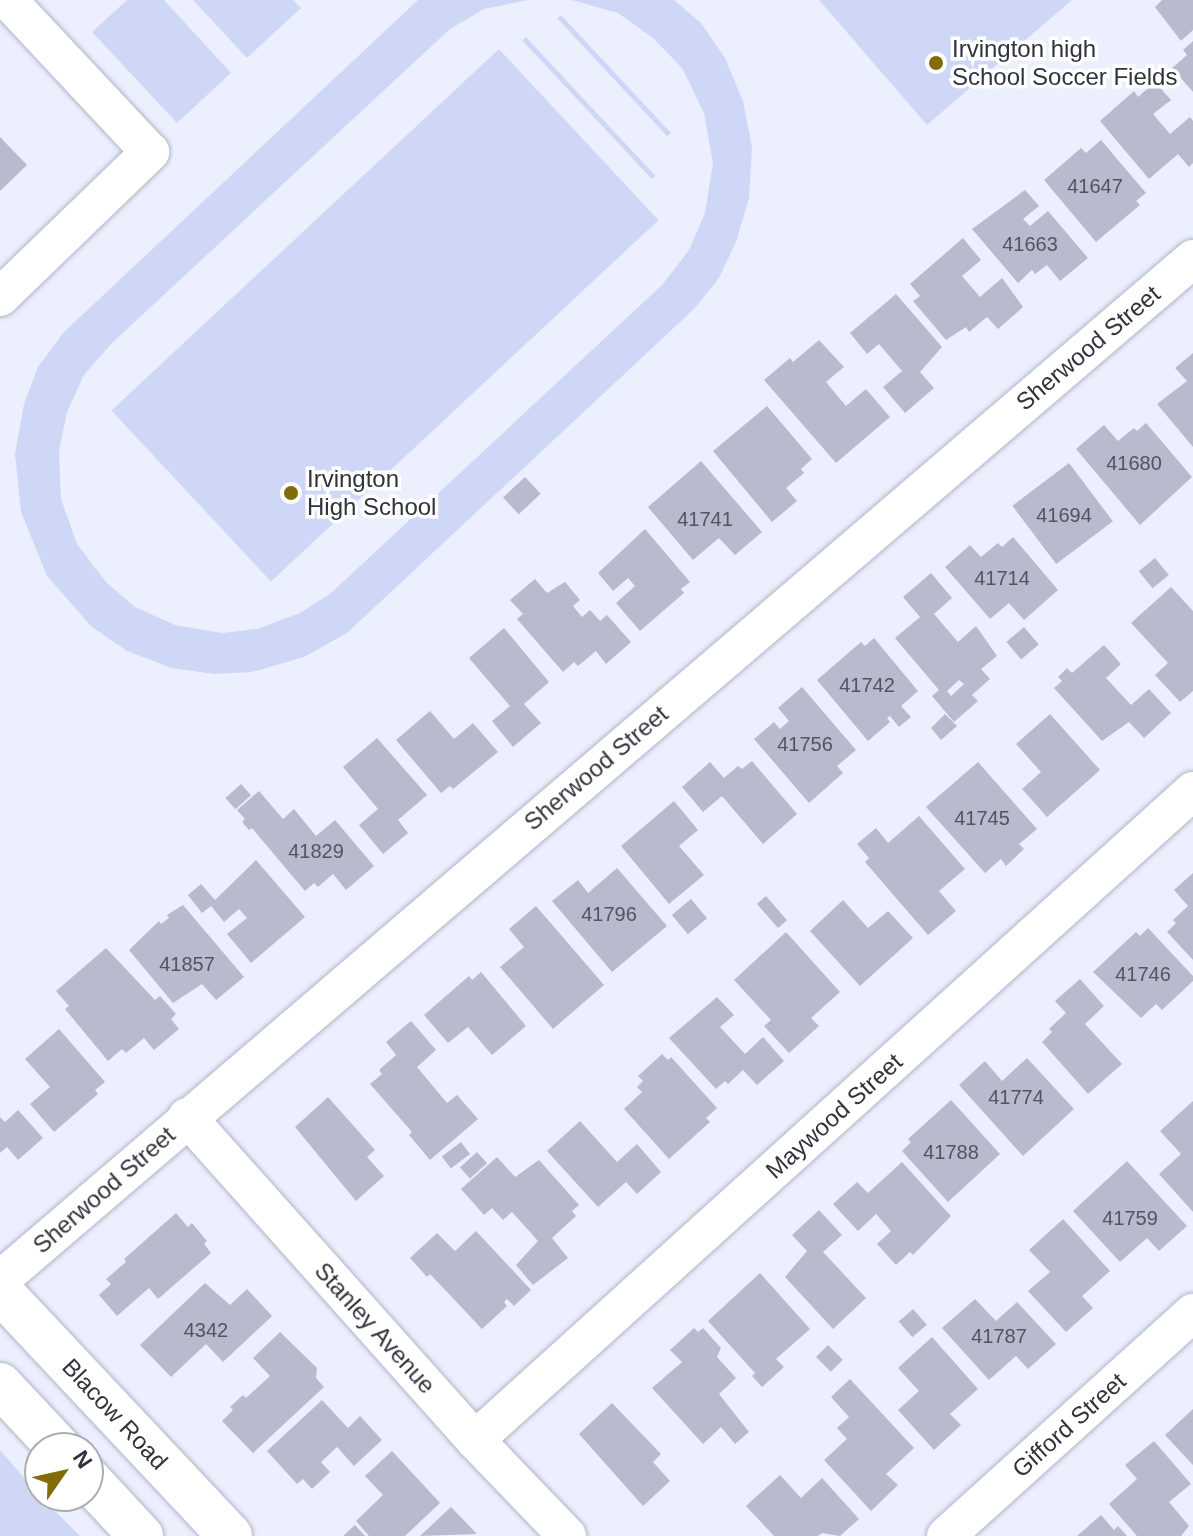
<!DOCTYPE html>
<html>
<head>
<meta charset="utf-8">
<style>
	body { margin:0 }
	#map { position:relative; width:1193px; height:1536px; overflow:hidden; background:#eceffe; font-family:Arial,sans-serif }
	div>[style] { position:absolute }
	.green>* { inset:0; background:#cfd7f7; transform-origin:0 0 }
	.building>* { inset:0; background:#b7bbcd; transform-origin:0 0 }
	.roads { filter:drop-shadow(0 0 2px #b0b5c6) drop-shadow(0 0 2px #b0b5c6) }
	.minor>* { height:38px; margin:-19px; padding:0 19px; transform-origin:19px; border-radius:19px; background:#fff }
	.major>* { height:44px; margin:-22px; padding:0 22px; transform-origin:22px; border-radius:22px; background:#fff }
	.dots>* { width:22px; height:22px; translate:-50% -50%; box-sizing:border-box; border:4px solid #fff; border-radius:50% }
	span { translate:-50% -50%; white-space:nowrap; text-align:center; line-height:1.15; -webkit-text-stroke:7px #fff; paint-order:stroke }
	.number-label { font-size:20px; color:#52555f }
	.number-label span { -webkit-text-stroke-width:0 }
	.poi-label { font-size:24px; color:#31333a }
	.left { translate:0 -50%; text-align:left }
	.street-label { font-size:24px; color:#31333a }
	.north { position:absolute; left:24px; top:1432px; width:80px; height:80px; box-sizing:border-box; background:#fff; border:2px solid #adadb0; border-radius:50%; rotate:56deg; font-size:22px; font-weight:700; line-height:32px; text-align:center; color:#31333a }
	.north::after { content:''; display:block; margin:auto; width:28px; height:36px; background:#826c08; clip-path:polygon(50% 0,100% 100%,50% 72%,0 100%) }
</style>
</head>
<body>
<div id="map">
	<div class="green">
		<div style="clip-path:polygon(127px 0,164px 0,231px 73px,177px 123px,92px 32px)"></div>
		<div style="clip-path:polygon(193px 0,293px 0,301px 8px,247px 58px)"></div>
		<div style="clip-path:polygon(418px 0,528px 0,484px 9px,450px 29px,112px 343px,84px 375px,67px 412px,59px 451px,61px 499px,77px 544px,106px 582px,135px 607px,175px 625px,222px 633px,257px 629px,300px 613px,330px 594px,662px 285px,689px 250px,705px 213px,713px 163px,704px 113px,682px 68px,653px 38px,618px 13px,572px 0,674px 0,701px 23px,725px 58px,743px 101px,752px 147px,749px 198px,736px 242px,719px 278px,694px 309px,347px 633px,304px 657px,252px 672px,214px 674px,172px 668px,127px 651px,92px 627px,47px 576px,21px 512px,15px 454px,24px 404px,38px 367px,64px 332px)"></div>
		<div style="clip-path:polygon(819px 0,1072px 0,927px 125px)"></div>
		<div style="left:561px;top:15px;width:161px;height:5px;rotate:47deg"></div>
		<div style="left:526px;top:37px;width:190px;height:5px;rotate:47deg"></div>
		<div style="left:499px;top:49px;width:234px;height:530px;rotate:47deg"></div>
		<div style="clip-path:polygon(0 1450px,40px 1496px,80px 1536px,0 1536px)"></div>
	</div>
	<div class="building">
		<div style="clip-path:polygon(1162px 0,1193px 0,1193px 30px,1181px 41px,1155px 7px)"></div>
		<div style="clip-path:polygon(1193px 41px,1193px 92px,1172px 68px,1187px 55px,1183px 50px)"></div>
		<div style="clip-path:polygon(1155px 82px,1171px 100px,1153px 114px,1170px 134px,1190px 117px,1193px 121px,1193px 163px,1189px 167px,1178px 154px,1149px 179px,1100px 121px,1134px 91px,1138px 97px)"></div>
		<div style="clip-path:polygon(0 137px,27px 165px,0 191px)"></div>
		<div style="clip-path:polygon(1101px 140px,1146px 193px,1136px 201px,1140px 205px,1096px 242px,1044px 180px,1081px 148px,1086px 153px)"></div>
		<div style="clip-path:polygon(1025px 190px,1039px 206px,1023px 219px,1030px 226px,1048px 211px,1088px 258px,1060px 281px,1047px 265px,1035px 274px,1032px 270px,1018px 283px,972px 229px)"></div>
		<div style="clip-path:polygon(963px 238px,981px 260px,962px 276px,980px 297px,1002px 278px,1023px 307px,998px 329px,987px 317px,969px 332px,966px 327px,946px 340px,913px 301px,920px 296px,910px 284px)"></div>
		<div style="clip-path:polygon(896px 294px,942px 347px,920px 372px,934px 388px,905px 413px,883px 387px,902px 371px,879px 344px,867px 354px,850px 333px)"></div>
		<div style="clip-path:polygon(819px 340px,844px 367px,826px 382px,846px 406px,866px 389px,890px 417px,836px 463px,764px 380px,790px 358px,793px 362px)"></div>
		<div style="clip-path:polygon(1193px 353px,1193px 447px,1157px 404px,1187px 381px,1175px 368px)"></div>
		<div style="clip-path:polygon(767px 406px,812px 459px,801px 469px,804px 473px,786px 488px,797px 501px,772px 522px,713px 451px)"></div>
		<div style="clip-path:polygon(1146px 423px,1192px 477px,1140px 525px,1076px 449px,1104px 425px,1118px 441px,1134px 428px,1137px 431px)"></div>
		<div style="clip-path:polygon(701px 461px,762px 532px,735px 555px,719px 538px,693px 560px,648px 507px)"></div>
		<div style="left:1069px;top:463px;width:73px;height:71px;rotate:53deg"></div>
		<div style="left:525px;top:477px;width:23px;height:30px;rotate:47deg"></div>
		<div style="clip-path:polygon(645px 529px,690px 582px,681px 589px,684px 593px,640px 631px,616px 603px,635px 586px,628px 578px,613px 591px,598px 573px)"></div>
		<div style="clip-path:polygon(1013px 537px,1058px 590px,1024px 620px,1009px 603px,990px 619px,945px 567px,970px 545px,981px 557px,998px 543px,1002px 547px)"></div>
		<div style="left:1155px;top:558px;width:22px;height:21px;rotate:51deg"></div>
		<div style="clip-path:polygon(evenodd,931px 573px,952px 598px,934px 614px,958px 642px,976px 626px,997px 656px,981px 669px,990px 679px,972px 695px,978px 701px,954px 722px,932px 696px,939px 690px,895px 638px,920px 617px,903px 597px,931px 573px,959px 680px,964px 684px,951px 696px,947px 691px,959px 680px)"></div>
		<div style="clip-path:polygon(535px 579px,547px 593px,565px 582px,580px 600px,573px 606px,582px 617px,590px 610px,600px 621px,607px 615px,631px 642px,606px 664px,596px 651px,578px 666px,574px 662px,563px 672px,517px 619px,523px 614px,510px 600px)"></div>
		<div style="clip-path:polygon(1171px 587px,1193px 611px,1193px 691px,1180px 702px,1155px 675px,1168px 663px,1131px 623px)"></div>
		<div style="left:1024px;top:627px;width:23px;height:23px;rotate:50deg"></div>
		<div style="clip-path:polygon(504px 628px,549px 682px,524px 704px,541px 723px,513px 747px,492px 721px,510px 706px,469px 658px)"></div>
		<div style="clip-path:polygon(874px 638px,918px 691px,901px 706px,911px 717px,899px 727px,890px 716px,887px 718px,890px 722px,868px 741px,817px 680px,861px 642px,865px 646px)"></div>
		<div style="clip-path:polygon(1104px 645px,1121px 664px,1106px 678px,1131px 705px,1149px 689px,1171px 713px,1144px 738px,1129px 722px,1102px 741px,1054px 688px,1062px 681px,1058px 677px,1067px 668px,1072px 673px)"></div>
		<div style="clip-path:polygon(802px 687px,856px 750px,837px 766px,843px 773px,809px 803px,754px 739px,774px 722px,780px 729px,789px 721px,778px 708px)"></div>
		<div style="clip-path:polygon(430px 711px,454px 739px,473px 723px,498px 752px,453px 789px,450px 786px,441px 793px,396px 740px)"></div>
		<div style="clip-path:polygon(945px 714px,957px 726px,941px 740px,931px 728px)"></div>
		<div style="clip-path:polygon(1050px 714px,1100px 770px,1047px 817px,1022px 789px,1041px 772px,1016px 744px)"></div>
		<div style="clip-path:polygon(377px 738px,427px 795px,398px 820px,408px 833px,383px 854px,359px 825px,378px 809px,343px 767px)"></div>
		<div style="clip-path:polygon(752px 761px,797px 814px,763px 844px,722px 796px,703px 812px,682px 787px,710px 762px,724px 778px,738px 766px,742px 769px)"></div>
		<div style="clip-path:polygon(978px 762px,1037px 829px,1019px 844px,1024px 849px,1006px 866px,1001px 859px,985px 873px,926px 807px)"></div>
		<div style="left:241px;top:784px;width:15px;height:21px;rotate:48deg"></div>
		<div style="clip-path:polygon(259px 791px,283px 819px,294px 809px,316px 836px,335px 820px,374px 866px,346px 890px,333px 874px,318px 887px,314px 883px,305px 891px,252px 828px,249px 830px,242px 822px,245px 819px,237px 810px)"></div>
		<div style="clip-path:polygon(674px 801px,698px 830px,679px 846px,704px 875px,669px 904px,621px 846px)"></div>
		<div style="clip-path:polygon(919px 816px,965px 869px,939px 891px,956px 911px,928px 935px,865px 862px,869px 858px,857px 844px,876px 828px,888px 843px)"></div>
		<div style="clip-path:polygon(256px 860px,305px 917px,251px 963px,227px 934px,247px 918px,239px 909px,224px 922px,211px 906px,202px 913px,188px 895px,201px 884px,215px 900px)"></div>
		<div style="clip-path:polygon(617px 868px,667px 926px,612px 972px,552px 901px,578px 880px,588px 893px)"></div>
		<div style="clip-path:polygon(1193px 873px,1193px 960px,1167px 932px,1176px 923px,1173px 920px,1188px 906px,1174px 890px)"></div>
		<div style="left:766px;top:896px;width:32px;height:12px;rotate:49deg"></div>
		<div style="left:691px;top:899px;width:25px;height:25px;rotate:50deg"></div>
		<div style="clip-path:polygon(843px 900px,868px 928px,888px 911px,913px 938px,860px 986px,810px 931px)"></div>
		<div style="clip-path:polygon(183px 905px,244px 977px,216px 1000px,202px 984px,173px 1003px,129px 950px,159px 921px,161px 924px,169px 918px,167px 915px)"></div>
		<div style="clip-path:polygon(536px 906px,604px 985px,553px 1029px,500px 967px,524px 947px,509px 929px)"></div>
		<div style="clip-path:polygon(1148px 928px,1193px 976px,1193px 981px,1162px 1010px,1156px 1004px,1141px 1018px,1093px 972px,1136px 932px,1140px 936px)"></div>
		<div style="clip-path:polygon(786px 932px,840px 992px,811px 1018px,819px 1026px,789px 1053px,764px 1026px,771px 1020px,734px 980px)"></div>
		<div style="clip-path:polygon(106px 948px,155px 1000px,160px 996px,176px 1014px,171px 1019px,179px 1029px,154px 1050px,144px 1038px,126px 1053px,122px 1049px,108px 1061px,65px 1009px,69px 1006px,56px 991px)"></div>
		<div style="clip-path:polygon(481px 972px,526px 1026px,492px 1055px,468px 1027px,448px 1043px,424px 1015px,469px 976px,472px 980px)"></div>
		<div style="clip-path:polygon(1080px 979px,1104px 1006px,1085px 1024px,1122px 1064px,1088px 1094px,1042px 1042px,1052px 1032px,1049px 1029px,1066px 1013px,1055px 1001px)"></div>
		<div style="clip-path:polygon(717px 997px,734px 1015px,720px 1027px,745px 1054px,763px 1037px,784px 1061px,757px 1085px,743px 1070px,728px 1084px,725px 1081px,716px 1089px,669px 1038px)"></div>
		<div style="clip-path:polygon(411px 1021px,436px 1050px,417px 1067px,447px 1103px,457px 1095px,478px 1119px,430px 1160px,409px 1135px,412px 1132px,370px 1084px,382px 1074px,379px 1070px,396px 1055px,386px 1042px)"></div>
		<div style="clip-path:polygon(59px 1029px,105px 1082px,95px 1090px,98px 1094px,54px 1132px,30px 1104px,50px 1087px,25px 1059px)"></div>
		<div style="clip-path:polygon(662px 1054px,668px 1060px,671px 1057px,717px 1108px,706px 1118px,710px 1122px,669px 1159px,624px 1109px,642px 1092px,637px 1087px,643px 1081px,638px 1076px)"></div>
		<div style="clip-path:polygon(1027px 1058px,1074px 1109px,1023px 1156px,959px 1085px,985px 1061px,1002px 1081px)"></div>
		<div style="clip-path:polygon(328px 1097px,375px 1150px,367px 1157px,384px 1176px,356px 1201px,295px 1127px)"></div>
		<div style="clip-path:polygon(951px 1100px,1000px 1154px,948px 1202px,902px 1151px,911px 1142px,908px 1139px)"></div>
		<div style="clip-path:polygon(1193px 1101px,1193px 1212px,1159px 1174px,1181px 1154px,1160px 1131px)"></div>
		<div style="clip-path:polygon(18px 1110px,43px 1138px,18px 1160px,7px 1147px,0 1153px,0 1117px,5px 1122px)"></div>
		<div style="clip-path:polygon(580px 1121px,617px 1162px,637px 1144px,661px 1172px,637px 1194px,626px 1182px,598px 1207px,547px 1151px)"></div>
		<div style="left:461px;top:1142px;width:15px;height:24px;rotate:53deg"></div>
		<div style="left:477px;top:1152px;width:15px;height:23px;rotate:48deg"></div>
		<div style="clip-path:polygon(497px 1157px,515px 1177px,539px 1160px,579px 1205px,572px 1211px,576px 1216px,552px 1238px,568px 1258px,533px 1285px,516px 1265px,538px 1241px,512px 1212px,503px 1220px,492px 1208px,484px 1215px,461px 1189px)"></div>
		<div style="clip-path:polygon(1127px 1161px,1187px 1226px,1159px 1251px,1147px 1238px,1120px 1262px,1073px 1211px)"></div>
		<div style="clip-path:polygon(902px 1162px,951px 1216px,913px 1255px,910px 1252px,896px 1265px,877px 1244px,891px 1231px,876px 1214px,858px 1231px,833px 1204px,857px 1182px,868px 1193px)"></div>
		<div style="clip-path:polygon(819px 1210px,842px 1235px,823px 1252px,866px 1298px,833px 1329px,785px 1277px,807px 1251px,792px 1235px)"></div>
		<div style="clip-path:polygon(176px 1213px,188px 1227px,192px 1223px,207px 1241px,204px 1244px,211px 1253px,158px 1299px,149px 1288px,117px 1316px,99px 1295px,111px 1284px,106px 1279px,126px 1262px,124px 1259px)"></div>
		<div style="clip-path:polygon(1063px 1219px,1110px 1271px,1082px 1296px,1093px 1308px,1066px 1332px,1028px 1291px,1050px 1272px,1029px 1250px)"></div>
		<div style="clip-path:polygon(476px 1231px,531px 1290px,514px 1306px,507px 1299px,504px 1302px,507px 1306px,482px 1329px,430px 1274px,427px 1277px,410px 1258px,437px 1233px,455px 1251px)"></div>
		<div style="clip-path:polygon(760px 1273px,810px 1329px,776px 1359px,784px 1367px,762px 1387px,752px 1376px,755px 1373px,708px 1321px)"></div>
		<div style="clip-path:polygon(205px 1283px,230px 1305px,247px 1289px,272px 1316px,223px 1362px,206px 1344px,171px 1377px,140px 1345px)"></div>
		<div style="clip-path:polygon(975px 1299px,996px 1321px,1017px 1302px,1056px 1344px,1028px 1369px,1016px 1356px,989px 1380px,942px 1328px)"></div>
		<div style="left:913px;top:1309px;width:21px;height:19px;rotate:49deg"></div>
		<div style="clip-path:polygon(694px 1328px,698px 1332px,703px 1328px,721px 1348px,717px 1357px,736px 1378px,719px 1394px,749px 1432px,735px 1444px,721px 1427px,703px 1444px,652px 1388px,682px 1362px,670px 1350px)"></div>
		<div style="clip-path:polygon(280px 1332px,317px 1368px,316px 1378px,324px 1387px,253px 1453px,222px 1421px,233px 1410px,230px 1407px,243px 1395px,246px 1398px,270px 1376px,253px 1358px)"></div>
		<div style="clip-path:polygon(932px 1337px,978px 1389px,950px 1414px,961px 1425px,934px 1450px,898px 1410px,919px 1391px,898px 1368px)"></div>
		<div style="left:828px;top:1345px;width:21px;height:17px;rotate:45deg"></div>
		<div style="clip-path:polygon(850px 1379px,914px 1448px,886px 1474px,898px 1485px,871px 1511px,824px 1460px,847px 1439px,837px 1428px,849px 1417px,831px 1397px)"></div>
		<div style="clip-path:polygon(322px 1400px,348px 1428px,360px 1416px,382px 1440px,354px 1466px,337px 1447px,321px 1462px,330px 1472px,312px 1489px,303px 1479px,297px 1484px,267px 1451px)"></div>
		<div style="clip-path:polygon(612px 1403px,661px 1454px,653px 1462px,670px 1481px,643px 1506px,579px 1434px)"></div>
		<div style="clip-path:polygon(1193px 1409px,1193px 1465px,1165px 1435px)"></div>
		<div style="clip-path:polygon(1154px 1441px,1191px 1484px,1169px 1502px,1189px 1526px,1181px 1536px,1137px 1536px,1109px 1504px,1137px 1479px,1125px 1465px)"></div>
		<div style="clip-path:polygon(392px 1451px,440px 1503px,405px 1536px,369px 1536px,356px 1521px,383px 1495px,365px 1476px)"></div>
		<div style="clip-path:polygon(780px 1475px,801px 1498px,822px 1478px,859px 1519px,840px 1536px,822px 1533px,818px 1536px,774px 1536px,746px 1506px)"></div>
		<div style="clip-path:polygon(451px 1507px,477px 1534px,420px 1536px)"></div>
		<div style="clip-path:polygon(1101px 1515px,1114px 1530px,1118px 1526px,1127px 1536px,1077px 1536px)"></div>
		<div style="clip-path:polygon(355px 1525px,365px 1536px,343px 1536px)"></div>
	</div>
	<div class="roads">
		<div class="minor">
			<div style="left:0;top:297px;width:209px;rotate:-44deg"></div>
			<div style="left:150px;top:152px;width:208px;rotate:-133.1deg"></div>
			<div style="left:187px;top:1117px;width:433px;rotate:48.3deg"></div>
			<div style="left:475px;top:1440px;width:133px;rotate:46.2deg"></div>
			<div style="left:0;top:1280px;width:1570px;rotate:-40.56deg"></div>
			<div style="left:475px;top:1440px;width:968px;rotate:-42.11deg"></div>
			<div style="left:946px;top:1536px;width:333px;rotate:-42.1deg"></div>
		</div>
		<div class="major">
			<div style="left:0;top:1291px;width:336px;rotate:46.8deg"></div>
			<div style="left:0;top:1385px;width:86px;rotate:46.9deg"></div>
			<div style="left:88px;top:1479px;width:78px;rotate:47.1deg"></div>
		</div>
	</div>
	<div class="dots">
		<div style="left:936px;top:63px;background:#826c08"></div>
		<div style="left:291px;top:493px;background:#826c08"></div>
	</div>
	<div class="number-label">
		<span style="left:1095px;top:186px">41647</span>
		<span style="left:1030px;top:244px">41663</span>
		<span style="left:1134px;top:463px">41680</span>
		<span style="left:1064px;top:515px">41694</span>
		<span style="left:705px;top:519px">41741</span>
		<span style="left:1002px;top:578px">41714</span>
		<span style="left:867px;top:685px">41742</span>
		<span style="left:805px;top:744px">41756</span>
		<span style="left:982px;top:818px">41745</span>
		<span style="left:316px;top:851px">41829</span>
		<span style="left:609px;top:914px">41796</span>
		<span style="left:187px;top:964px">41857</span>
		<span style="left:1143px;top:974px">41746</span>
		<span style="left:1016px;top:1097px">41774</span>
		<span style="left:951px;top:1152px">41788</span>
		<span style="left:1130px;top:1218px">41759</span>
		<span style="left:206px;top:1330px">4342</span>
		<span style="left:999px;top:1336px">41787</span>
	</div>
	<div class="poi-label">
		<span class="left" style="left:952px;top:63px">Irvington high<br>School Soccer Fields</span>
		<span class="left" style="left:307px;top:493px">Irvington<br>High School</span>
	</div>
	<div class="street-label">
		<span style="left:1088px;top:348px;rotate:-40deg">Sherwood Street</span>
		<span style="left:596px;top:768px;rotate:-40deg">Sherwood Street</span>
		<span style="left:834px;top:1116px;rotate:-42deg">Maywood Street</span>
		<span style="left:104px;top:1190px;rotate:-41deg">Sherwood Street</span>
		<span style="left:375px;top:1328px;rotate:48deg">Stanley Avenue</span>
		<span style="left:115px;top:1414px;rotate:47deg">Blacow Road</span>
		<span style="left:1069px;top:1425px;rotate:-42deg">Gifford Street</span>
	</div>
	<div class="north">N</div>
</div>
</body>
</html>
